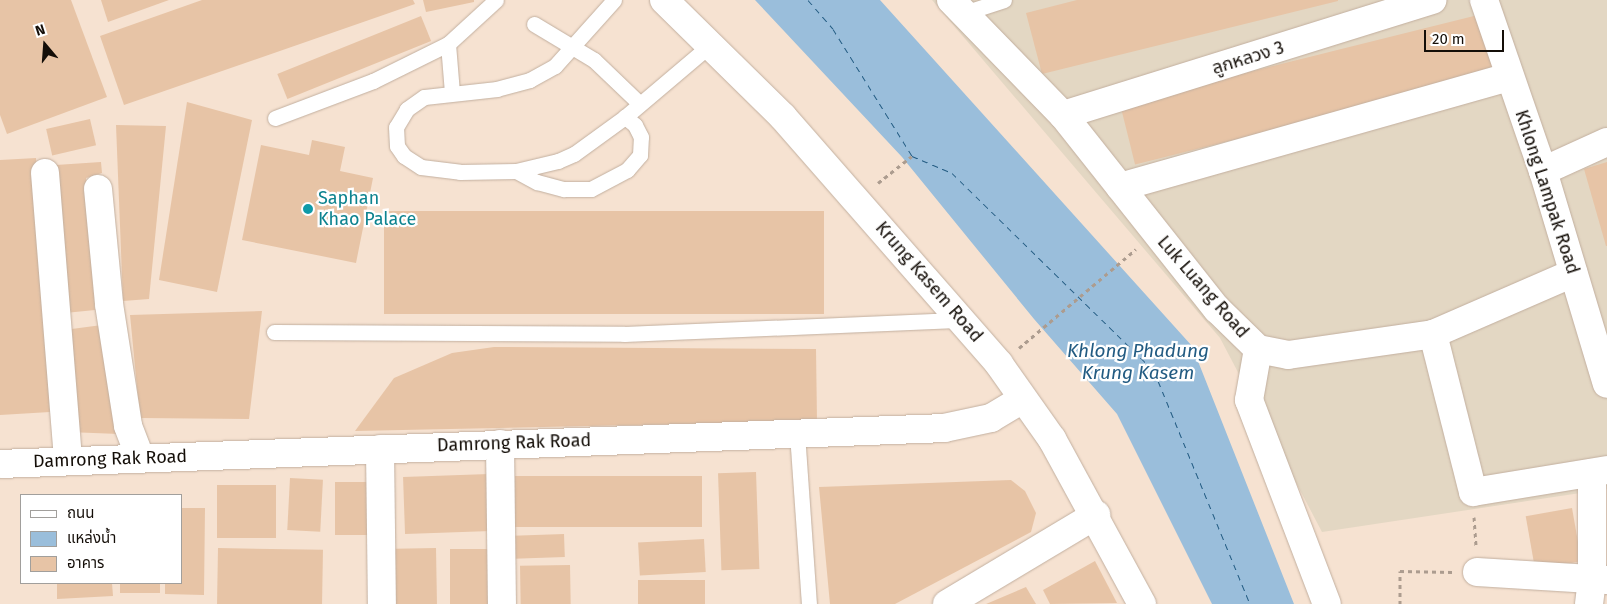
<!DOCTYPE html>
<html>
<head>
<meta charset="utf-8">
<style>
	body { margin:0 }
	#map { position:relative; width:1607px; height:604px; overflow:hidden; background:#f6e2d1; font-family:"Fira Sans","Noto Sans Thai",sans-serif }
	div>[style] { position:absolute }
	.commercial>* { inset:0; background:#e3d7c3 }
	.water>* { inset:0; background:#9abedb }
	.ferry>* { height:1px; margin-top:-0.5px; transform-origin:0; background:repeating-linear-gradient(90deg,#225b82 0 6px,transparent 0 11px) }
	.building>* { inset:0; background:#e7c4a6; transform-origin:0 0 }
	.path>* { height:3px; margin-top:-1.5px; transform-origin:0; background:repeating-linear-gradient(90deg,#ac9c8f 0 4px,transparent 0 8px) }
	.roads { filter:drop-shadow(0 0 1px #c2af9f) drop-shadow(0 0 1px #c2af9f) }
	.service>* { height:15px; margin:-7.5px; padding:0 7.5px; transform-origin:7.5px; border-radius:7.5px; background:#fff }
	.minor>* { height:28px; margin:-14px; padding:0 14px; transform-origin:14px; border-radius:14px; background:#fff }
	.secondary>* { height:28px; margin:-14px; padding:0 14px; transform-origin:14px; border-radius:14px; background:#fff }
	.dots>* { width:14px; height:14px; translate:-50% -50%; box-sizing:border-box; border:2px solid #fff; border-radius:50% }
	span { translate:-50% -50%; white-space:nowrap; text-align:center; line-height:1.15; -webkit-text-stroke:4.5px #fff; paint-order:stroke }
	.street-label { font-size:18px; color:#140e08 }
	.culture-label { font-size:18px; color:#0d838f }
	.left { translate:0 -50%; text-align:left }
	.water-label { font-size:19px; color:#225b82; font-style:italic }
	.legend { position:absolute; left:20px; top:494px; width:162px; height:90px; box-sizing:border-box; background:#fff; border:1px solid #a19f9c; margin:0; padding:6px 9px; list-style:none; font-size:15px; color:#140e08 }
	.legend li { display:flex; align-items:center; gap:10px; height:25px }
	.legend b { width:25px; border:1px solid #a19f9c }
	.north { position:absolute; left:20px; top:20px; width:50px; height:50px; -webkit-text-stroke:4px #fff; paint-order:stroke; rotate:342deg; font-size:14px; font-weight:700; line-height:20px; text-align:center; color:#140e08 }
	.north::after { content:''; display:block; margin:auto; width:18px; height:22px; background:#140e08; clip-path:polygon(50% 0,100% 100%,50% 72%,0 100%) }
	.scale { position:absolute; left:1424px; top:30px; width:80px; height:22px; box-sizing:border-box; border:2px solid #140e08; border-top:0; padding-left:6px; font-size:15px; line-height:18px; white-space:nowrap; color:#140e08; -webkit-text-stroke:4px #fff; paint-order:stroke }
</style>
</head>
<body>
<div id="map">
	<div class="commercial">
		<div style="clip-path:polygon(932px 0,1607px 0,1607px 489px,1322px 532px,1220px 338px)"></div>
	</div>
	<div class="water">
		<div style="clip-path:polygon(755px 0,880px 0,1192px 346px,1294px 604px,1212px 604px,1117px 414px,1034px 319px,902px 157px)"></div>
	</div>
	<div class="ferry">
		<div style="left:808px;top:0;width:38px;rotate:49deg"></div>
		<div style="left:833px;top:29px;width:150px;rotate:58.1deg"></div>
		<div style="left:912px;top:156px;width:43px;rotate:23deg"></div>
		<div style="left:952px;top:173px;width:283px;rotate:44.4deg"></div>
		<div style="left:1154px;top:371px;width:252px;rotate:67.6deg"></div>
	</div>
	<div class="building">
		<div style="clip-path:polygon(0 0,71px 0,107px 97px,7px 134px,0 115px)"></div>
		<div style="clip-path:polygon(101px 0,169px 0,108px 22px)"></div>
		<div style="clip-path:polygon(202px 0,413px 0,415px 4px,124px 105px,100px 36px)"></div>
		<div style="clip-path:polygon(423px 0,474px 0,474px 2px,426px 12px)"></div>
		<div style="clip-path:polygon(1077px 0,1338px 0,1338px 1px,1042px 74px,1026px 13px)"></div>
		<div style="left:1482px;top:14px;width:62px;height:373px;rotate:76deg"></div>
		<div style="left:421px;top:16px;width:27px;height:155px;rotate:68deg"></div>
		<div style="clip-path:polygon(187px 102px,252px 120px,217px 292px,159px 280px)"></div>
		<div style="left:90px;top:119px;width:27px;height:45px;rotate:77deg"></div>
		<div style="clip-path:polygon(116px 125px,166px 126px,149px 299px,123px 301px)"></div>
		<div style="clip-path:polygon(312px 140px,345px 147px,340px 171px,373px 178px,356px 263px,242px 240px,261px 145px,309px 155px)"></div>
		<div style="clip-path:polygon(36px 158px,50px 412px,0 415px,0 160px)"></div>
		<div style="clip-path:polygon(101px 162px,102px 173px,86px 178px,95px 310px,65px 313px,56px 165px)"></div>
		<div style="clip-path:polygon(1607px 162px,1607px 246px,1606px 246px,1584px 169px)"></div>
		<div style="left:384px;top:211px;width:440px;height:103px"></div>
		<div style="clip-path:polygon(262px 311px,249px 419px,140px 418px,130px 315px)"></div>
		<div style="clip-path:polygon(102px 325px,119px 434px,68px 432px,64px 330px)"></div>
		<div style="clip-path:polygon(494px 347px,816px 349px,817px 421px,355px 431px,394px 378px,452px 353px)"></div>
		<div style="left:756px;top:472px;width:97px;height:38px;rotate:88deg"></div>
		<div style="left:489px;top:474px;width:57px;height:86px;rotate:88deg"></div>
		<div style="left:515px;top:476px;width:187px;height:51px"></div>
		<div style="left:290px;top:478px;width:33px;height:52px;rotate:3deg"></div>
		<div style="clip-path:polygon(1011px 480px,1025px 491px,1036px 513px,1031px 532px,895px 604px,830px 604px,819px 487px)"></div>
		<div style="left:335px;top:482px;width:33px;height:53px"></div>
		<div style="left:276px;top:485px;width:53px;height:59px;rotate:90deg"></div>
		<div style="clip-path:polygon(181px 508px,205px 508px,204px 595px,165px 594px,165px 583px,181px 583px)"></div>
		<div style="left:1572px;top:508px;width:54px;height:47px;rotate:80deg"></div>
		<div style="left:564px;top:534px;width:23px;height:51px;rotate:88deg"></div>
		<div style="left:704px;top:539px;width:33px;height:66px;rotate:87deg"></div>
		<div style="left:218px;top:548px;width:105px;height:56px;rotate:1deg"></div>
		<div style="left:436px;top:548px;width:56px;height:41px;rotate:89deg"></div>
		<div style="left:450px;top:549px;width:47px;height:55px"></div>
		<div style="clip-path:polygon(1095px 561px,1117px 603px,1050px 604px,1043px 590px)"></div>
		<div style="left:570px;top:565px;width:39px;height:50px;rotate:89deg"></div>
		<div style="left:705px;top:580px;width:24px;height:67px;rotate:90deg"></div>
		<div style="clip-path:polygon(57px 583px,112px 583px,113px 596px,57px 599px)"></div>
		<div style="left:120px;top:583px;width:40px;height:10px"></div>
		<div style="clip-path:polygon(1026px 587px,1036px 604px,986px 604px)"></div>
	</div>
	<div class="path">
		<div style="left:878px;top:183px;width:43px;rotate:-38.5deg"></div>
		<div style="left:1019px;top:348px;width:153px;rotate:-40.2deg"></div>
		<div style="left:1474px;top:517px;width:29px;rotate:86deg"></div>
		<div style="left:1400px;top:604px;width:33px;rotate:-90deg"></div>
		<div style="left:1400px;top:571px;width:52px;rotate:1.1deg"></div>
	</div>
	<div class="roads">
		<div class="service">
			<div style="left:614px;top:0;width:89px;rotate:131.8deg"></div>
			<div style="left:555px;top:66px;width:29px;rotate:151deg"></div>
			<div style="left:530px;top:80px;width:34px;rotate:165deg"></div>
			<div style="left:497px;top:89px;width:73px;rotate:173.7deg"></div>
			<div style="left:424px;top:97px;width:21px;rotate:145deg"></div>
			<div style="left:407px;top:109px;width:21px;rotate:121deg"></div>
			<div style="left:396px;top:127px;width:19px;rotate:87deg"></div>
			<div style="left:397px;top:146px;width:12px;rotate:55deg"></div>
			<div style="left:404px;top:156px;width:20px;rotate:33deg"></div>
			<div style="left:421px;top:167px;width:39px;rotate:7deg"></div>
			<div style="left:460px;top:172px;width:56px;rotate:-1deg"></div>
			<div style="left:516px;top:171px;width:43px;rotate:-13.4deg"></div>
			<div style="left:558px;top:161px;width:17px;rotate:-24deg"></div>
			<div style="left:574px;top:154px;width:63px;rotate:-36deg"></div>
			<div style="left:625px;top:117px;width:113px;rotate:-40.3deg"></div>
			<div style="left:964px;top:13px;width:42px;rotate:-18deg"></div>
			<div style="left:534px;top:24px;width:70px;rotate:31deg"></div>
			<div style="left:594px;top:60px;width:62px;rotate:43.7deg"></div>
			<div style="left:448px;top:44px;width:49px;rotate:85.3deg"></div>
			<div style="left:275px;top:118px;width:105px;rotate:-20.7deg"></div>
			<div style="left:373px;top:81px;width:84px;rotate:-26.3deg"></div>
			<div style="left:448px;top:44px;width:65px;rotate:-42.5deg"></div>
			<div style="left:516px;top:171px;width:24px;rotate:28deg"></div>
			<div style="left:537px;top:182px;width:28px;rotate:15deg"></div>
			<div style="left:564px;top:189px;width:27px"></div>
			<div style="left:591px;top:189px;width:41px;rotate:-27.8deg"></div>
			<div style="left:627px;top:170px;width:20px;rotate:-49deg"></div>
			<div style="left:640px;top:155px;width:18px;rotate:-87deg"></div>
			<div style="left:641px;top:137px;width:13px;rotate:-117deg"></div>
			<div style="left:635px;top:125px;width:13px;rotate:-141deg"></div>
			<div style="left:274px;top:332px;width:350px;rotate:0.3deg"></div>
			<div style="left:624px;top:334px;width:339px;rotate:-2.4deg"></div>
			<div style="left:797px;top:433px;width:171px;rotate:86deg"></div>
		</div>
		<div class="minor">
			<div style="left:951px;top:0;width:161px;rotate:45.8deg"></div>
			<div style="left:1063px;top:115px;width:248px;rotate:51.6deg"></div>
			<div style="left:1217px;top:309px;width:57px;rotate:44.3deg"></div>
			<div style="left:1258px;top:349px;width:31px;rotate:11deg"></div>
			<div style="left:1288px;top:355px;width:147px;rotate:-8.2deg"></div>
			<div style="left:1433px;top:334px;width:153px;rotate:-23.5deg"></div>
			<div style="left:1484px;top:0;width:181px;rotate:71deg"></div>
			<div style="left:1543px;top:171px;width:222px;rotate:73.3deg"></div>
			<div style="left:1063px;top:115px;width:387px;rotate:-17.3deg"></div>
			<div style="left:1543px;top:171px;width:70px;rotate:-24.4deg"></div>
			<div style="left:45px;top:173px;width:289px;rotate:85.4deg"></div>
			<div style="left:1120px;top:187px;width:404px;rotate:-15.8deg"></div>
			<div style="left:98px;top:189px;width:116px;rotate:84.5deg"></div>
			<div style="left:109px;top:304px;width:123px;rotate:81.1deg"></div>
			<div style="left:128px;top:426px;width:34px;rotate:69deg"></div>
			<div style="left:1433px;top:334px;width:163px;rotate:75.8deg"></div>
			<div style="left:1473px;top:492px;width:136px;rotate:-9.3deg"></div>
			<div style="left:1258px;top:349px;width:52px;rotate:100deg"></div>
			<div style="left:1249px;top:400px;width:218px;rotate:69.1deg"></div>
			<div style="left:500px;top:444px;width:160px;rotate:89.3deg"></div>
			<div style="left:380px;top:449px;width:155px;rotate:89.3deg"></div>
			<div style="left:0;top:464px;width:945px;rotate:-2.18deg"></div>
			<div style="left:944px;top:428px;width:48px;rotate:-12deg"></div>
			<div style="left:991px;top:418px;width:37px;rotate:-31deg"></div>
			<div style="left:1477px;top:572px;width:130px;rotate:3.5deg"></div>
			<div style="left:947px;top:604px;width:174px;rotate:-30.9deg"></div>
			<div style="left:1589px;top:604px;width:25px;rotate:-83deg"></div>
			<div style="left:1592px;top:579px;width:106px;rotate:-90deg"></div>
		</div>
		<div class="secondary">
			<div style="left:664px;top:0;width:167px;rotate:44.5deg"></div>
			<div style="left:783px;top:117px;width:328px;rotate:48.8deg"></div>
			<div style="left:999px;top:364px;width:92px;rotate:54.8deg"></div>
			<div style="left:1052px;top:439px;width:188px;rotate:61.4deg"></div>
		</div>
	</div>
	<div class="dots">
		<div style="left:308px;top:209px;background:#0f9aa8"></div>
	</div>
	<div class="street-label">
		<span style="left:1248px;top:58px;rotate:-17deg">ลูกหลวง 3</span>
		<span style="left:1547px;top:192px;rotate:72deg">Khlong Lampak Road</span>
		<span style="left:929px;top:282px;rotate:49deg">Krung Kasem Road</span>
		<span style="left:1203px;top:287px;rotate:49deg">Luk Luang Road</span>
		<span style="left:514px;top:443px;rotate:-2deg">Damrong Rak Road</span>
		<span style="left:110px;top:459px;rotate:-2deg">Damrong Rak Road</span>
	</div>
	<div class="culture-label">
		<span class="left" style="left:318px;top:209px">Saphan<br>Khao Palace</span>
	</div>
	<div class="water-label">
		<span style="left:1138px;top:362px">Khlong Phadung<br>Krung Kasem</span>
	</div>
	<ul class="legend">
	<li><b style="height:6px;background:#fff"></b>ถนน</li>
	<li><b style="height:14px;background:#9abedb"></b>แหล่งน้ำ</li>
	<li><b style="height:14px;background:#e7c4a6"></b>อาคาร</li>
	</ul>
	<div class="north">N</div>
	<div class="scale">20 m</div>
</div>
</body>
</html>
